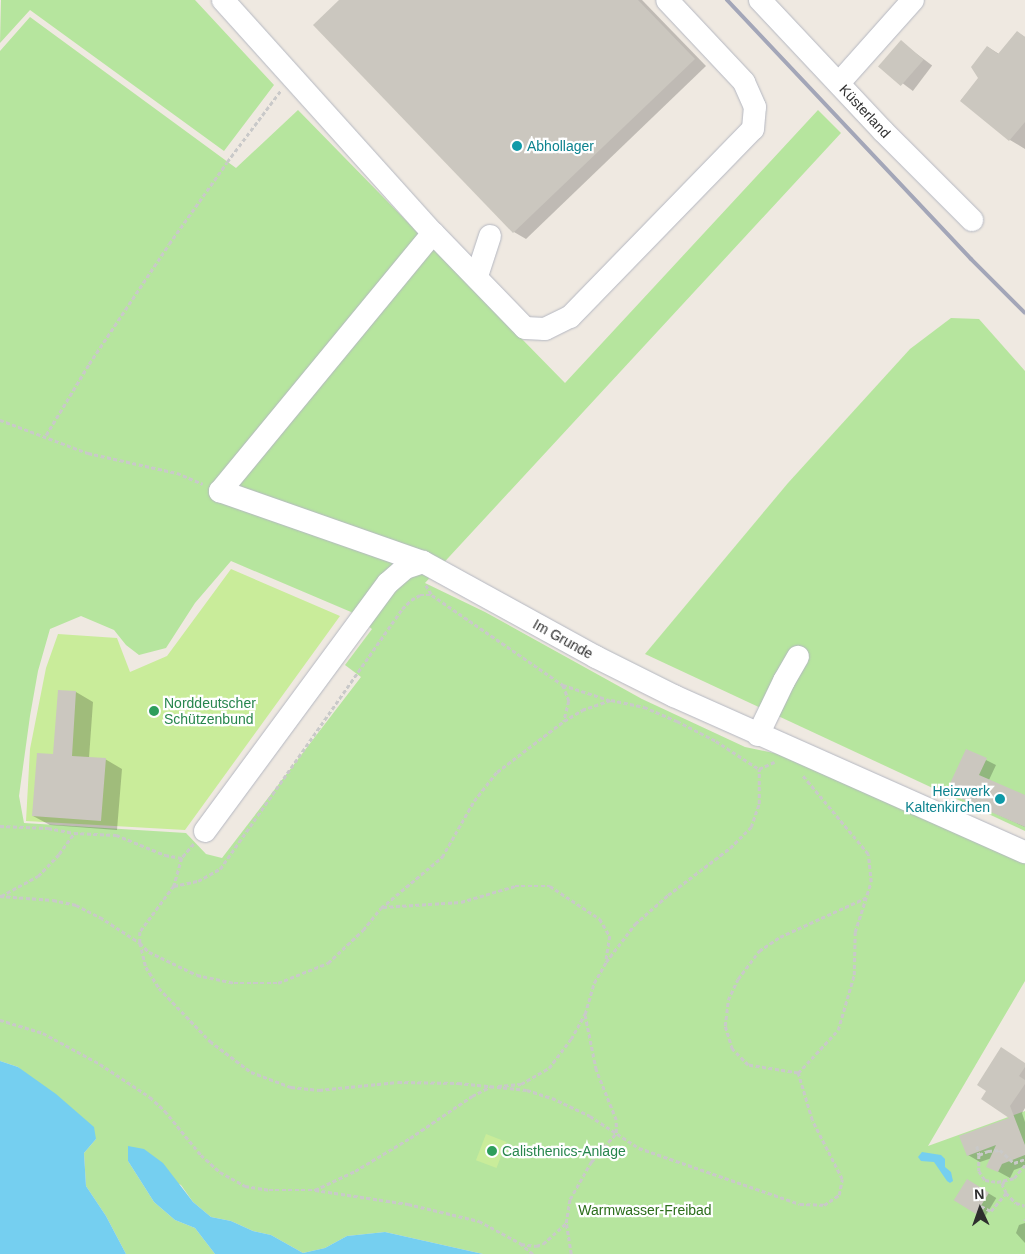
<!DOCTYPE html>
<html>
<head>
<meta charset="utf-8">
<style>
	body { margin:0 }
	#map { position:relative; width:1025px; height:1254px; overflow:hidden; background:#efe9e1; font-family:Helvetica,sans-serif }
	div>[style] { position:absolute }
	.green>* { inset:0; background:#b6e59e }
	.pitch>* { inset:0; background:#c9ec9a; transform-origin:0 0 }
	.water>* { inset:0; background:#75cff0 }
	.shadow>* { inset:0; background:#0003; transform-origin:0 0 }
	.building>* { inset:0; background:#cbc7bf; transform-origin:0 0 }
	.path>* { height:2.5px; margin-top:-1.25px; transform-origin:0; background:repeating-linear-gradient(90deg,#c9c9c9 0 4px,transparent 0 6.5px) }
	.roads { filter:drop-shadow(0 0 1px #b4b7c1) drop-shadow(0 0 1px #b4b7c1) }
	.minor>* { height:22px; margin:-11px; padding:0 11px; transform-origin:11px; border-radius:11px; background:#fff }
	.rail>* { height:4px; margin:-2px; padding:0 2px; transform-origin:2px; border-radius:2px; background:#a3a6b8 }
	.dots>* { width:14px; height:14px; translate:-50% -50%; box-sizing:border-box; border:2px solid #fff; border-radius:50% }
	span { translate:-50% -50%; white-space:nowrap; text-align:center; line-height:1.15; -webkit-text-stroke:4.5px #fff; paint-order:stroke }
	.street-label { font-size:14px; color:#2e2e2e }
	.culture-label { font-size:14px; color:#0d838f }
	.left { translate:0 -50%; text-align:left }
	.right { translate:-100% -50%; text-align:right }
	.leisure-label { font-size:14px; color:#27864d }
	.park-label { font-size:14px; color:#2c6e1b }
	.north { position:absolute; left:955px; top:1184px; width:50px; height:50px; -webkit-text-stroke:4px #fff; paint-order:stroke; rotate:357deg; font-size:14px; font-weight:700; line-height:20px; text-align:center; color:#2e2e2e }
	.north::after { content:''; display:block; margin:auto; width:18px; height:22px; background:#2e2e2e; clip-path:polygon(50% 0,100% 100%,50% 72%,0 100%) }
</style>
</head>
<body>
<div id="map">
	<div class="green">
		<div style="clip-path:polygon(1px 0,195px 0,274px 85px,224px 151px,30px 10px,0 43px)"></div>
		<div style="clip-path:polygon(evenodd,30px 17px,236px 168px,298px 110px,565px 383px,818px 110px,841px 133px,425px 583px,485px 612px,642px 699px,745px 747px,793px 757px,1025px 862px,1025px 981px,928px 1146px,1025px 1111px,1025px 1254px,483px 1254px,385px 1232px,347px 1236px,325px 1248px,303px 1253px,271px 1235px,253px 1231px,231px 1221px,211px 1217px,193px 1202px,181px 1185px,128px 1161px,154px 1202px,175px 1220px,195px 1228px,215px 1254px,126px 1254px,106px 1216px,86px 1186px,84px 1153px,96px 1139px,18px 1067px,0 1061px,0 51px,30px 17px,231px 561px,351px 612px,372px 629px,345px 665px,361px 677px,222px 858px,206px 854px,186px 833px,24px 823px,19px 796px,30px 716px,38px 671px,50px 629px,81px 616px,114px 630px,126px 645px,139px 655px,166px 648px,195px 603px,231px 561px)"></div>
		<div style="clip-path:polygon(951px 318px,979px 319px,1025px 371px,1025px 831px,645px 654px,788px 483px,910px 349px)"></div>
	</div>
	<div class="pitch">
		<div style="clip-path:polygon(231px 569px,340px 616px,185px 830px,26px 821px,30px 749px,46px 668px,58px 634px,117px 638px,130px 672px,167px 656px)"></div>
		<div style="left:486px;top:1134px;width:22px;height:28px;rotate:21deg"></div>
	</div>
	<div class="water">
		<div style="clip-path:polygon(0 1061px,18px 1067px,56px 1094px,94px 1127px,96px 1139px,84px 1153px,86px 1186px,106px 1216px,126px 1254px,0 1254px)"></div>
		<div style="clip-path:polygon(128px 1146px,144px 1149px,163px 1163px,193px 1202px,211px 1217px,231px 1221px,253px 1231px,271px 1235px,303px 1253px,325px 1248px,347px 1236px,385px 1232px,483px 1254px,215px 1254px,195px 1228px,175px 1220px,154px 1202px,128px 1161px)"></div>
		<div style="clip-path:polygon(922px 1152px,941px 1155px,945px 1159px,945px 1167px,951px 1172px,953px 1181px,950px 1183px,947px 1181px,934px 1162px,921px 1161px,918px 1157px)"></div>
	</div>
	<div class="shadow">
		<div style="clip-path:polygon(341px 0,642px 0,706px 66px,526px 239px,514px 232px)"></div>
		<div style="clip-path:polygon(1017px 32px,1025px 37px,1025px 149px,1010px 140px,961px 100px,980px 78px,988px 47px,999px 54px)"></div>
		<div style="left:901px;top:42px;width:39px;height:32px;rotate:37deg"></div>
		<div style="clip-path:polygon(59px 691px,76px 692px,93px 702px,89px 758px,105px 759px,122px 769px,117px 830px,50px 825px,33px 816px,55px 755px)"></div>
		<div style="clip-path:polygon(966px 750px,996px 765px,989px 780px,1025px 797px,1025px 827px,957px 796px)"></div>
		<div style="clip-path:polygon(1025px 1063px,1025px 1108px,1022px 1113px,1025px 1122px,1025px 1166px,1014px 1170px,1010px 1178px,988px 1166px,992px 1158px,980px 1162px,968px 1155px,1012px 1118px,983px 1099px)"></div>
		<div style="left:968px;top:1181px;width:33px;height:22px;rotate:31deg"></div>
		<div style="clip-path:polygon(1025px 1223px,1025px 1243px,1016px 1233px,1019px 1225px)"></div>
	</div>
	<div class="building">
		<div style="clip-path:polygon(339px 0,638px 0,695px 59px,513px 233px,313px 25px)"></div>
		<div style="clip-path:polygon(1017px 31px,1025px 37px,1025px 122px,1009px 141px,960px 101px,978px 78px,971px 67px,987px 46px,998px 54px)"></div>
		<div style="left:901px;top:40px;width:30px;height:35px;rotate:41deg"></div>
		<div style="clip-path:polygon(58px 690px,76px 691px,72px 756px,106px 758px,101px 821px,32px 816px,37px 753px,53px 754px)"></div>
		<div style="clip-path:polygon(966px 749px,987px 758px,979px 775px,1025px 795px,1025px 827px,946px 792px)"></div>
		<div style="clip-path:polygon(1001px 1047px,1025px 1063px,1025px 1067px,1019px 1076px,1025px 1080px,1025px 1084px,1010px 1106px,1025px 1145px,1025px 1155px,1002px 1164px,998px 1172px,986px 1167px,996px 1145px,967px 1156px,959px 1136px,1009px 1118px,981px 1099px,986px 1091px,977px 1085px)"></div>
		<div style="left:967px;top:1179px;width:26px;height:25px;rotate:32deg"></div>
	</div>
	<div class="path">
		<div style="left:0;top:420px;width:94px;rotate:20.6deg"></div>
		<div style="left:88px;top:453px;width:91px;rotate:12.7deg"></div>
		<div style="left:177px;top:473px;width:28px;rotate:23deg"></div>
		<div style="left:46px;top:435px;width:83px;rotate:-58.8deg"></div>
		<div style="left:89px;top:364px;width:144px;rotate:-56.3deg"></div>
		<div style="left:169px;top:244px;width:100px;rotate:-54.7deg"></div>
		<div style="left:227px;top:162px;width:90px;rotate:-53.1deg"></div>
		<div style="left:426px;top:585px;width:12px;rotate:59deg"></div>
		<div style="left:563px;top:685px;width:17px;rotate:69deg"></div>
		<div style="left:569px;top:701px;width:21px;rotate:104deg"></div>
		<div style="left:0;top:826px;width:48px;rotate:2.4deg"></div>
		<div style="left:48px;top:828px;width:25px;rotate:11deg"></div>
		<div style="left:194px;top:844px;width:18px;rotate:131deg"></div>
		<div style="left:182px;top:858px;width:29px;rotate:106deg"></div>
		<div style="left:174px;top:886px;width:57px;rotate:126.5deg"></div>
		<div style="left:140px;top:932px;width:11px;rotate:90deg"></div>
		<div style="left:140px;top:943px;width:25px;rotate:76deg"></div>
		<div style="left:146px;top:967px;width:25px;rotate:58deg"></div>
		<div style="left:159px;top:988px;width:74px;rotate:46.1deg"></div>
		<div style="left:210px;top:1041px;width:51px;rotate:37.1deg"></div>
		<div style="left:251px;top:1072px;width:43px;rotate:20.6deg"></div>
		<div style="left:291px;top:1087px;width:28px;rotate:6deg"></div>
		<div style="left:319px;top:1090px;width:79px;rotate:-5.8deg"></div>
		<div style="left:398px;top:1082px;width:60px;rotate:1deg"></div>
		<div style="left:458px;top:1083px;width:69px;rotate:5.8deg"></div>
		<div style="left:527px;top:1090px;width:26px;rotate:18deg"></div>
		<div style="left:552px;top:1098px;width:42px;rotate:25.3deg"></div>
		<div style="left:590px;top:1116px;width:59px;rotate:33.1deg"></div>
		<div style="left:639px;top:1148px;width:170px;rotate:19.2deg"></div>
		<div style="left:800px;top:1204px;width:24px;rotate:2deg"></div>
		<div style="left:824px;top:1205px;width:18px;rotate:-34deg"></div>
		<div style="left:839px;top:1195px;width:16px;rotate:-79deg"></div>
		<div style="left:842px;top:1179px;width:66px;rotate:-117deg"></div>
		<div style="left:812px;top:1120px;width:49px;rotate:-106.6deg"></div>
		<div style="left:798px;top:1073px;width:59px;rotate:-47.1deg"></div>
		<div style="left:838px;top:1030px;width:57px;rotate:-73.8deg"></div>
		<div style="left:854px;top:975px;width:43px;rotate:-88.7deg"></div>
		<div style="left:855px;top:932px;width:52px;rotate:-72.3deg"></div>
		<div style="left:871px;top:882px;width:28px;rotate:-96deg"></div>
		<div style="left:868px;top:854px;width:104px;rotate:-129.9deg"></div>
		<div style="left:174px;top:886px;width:25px;rotate:-12deg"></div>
		<div style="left:198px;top:881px;width:25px;rotate:-29deg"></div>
		<div style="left:220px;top:869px;width:317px;rotate:-55deg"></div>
		<div style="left:402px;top:609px;width:13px;rotate:-45deg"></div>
		<div style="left:411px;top:600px;width:10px;rotate:-29deg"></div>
		<div style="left:420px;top:595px;width:12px"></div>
		<div style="left:432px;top:595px;width:159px;rotate:34.5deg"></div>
		<div style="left:563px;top:685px;width:48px;rotate:18.1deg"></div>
		<div style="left:0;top:896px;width:53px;rotate:4.3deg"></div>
		<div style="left:53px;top:900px;width:24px;rotate:12deg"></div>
		<div style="left:76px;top:905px;width:27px;rotate:27deg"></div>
		<div style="left:100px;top:917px;width:48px;rotate:33deg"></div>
		<div style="left:140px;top:943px;width:13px;rotate:45deg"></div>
		<div style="left:149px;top:952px;width:53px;rotate:25.6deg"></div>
		<div style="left:197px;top:975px;width:38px;rotate:12deg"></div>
		<div style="left:234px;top:983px;width:44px"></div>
		<div style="left:278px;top:983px;width:54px;rotate:-21.8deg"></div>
		<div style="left:328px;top:963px;width:48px;rotate:-43.3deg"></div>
		<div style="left:363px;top:930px;width:28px;rotate:-51deg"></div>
		<div style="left:381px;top:908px;width:80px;rotate:-39.9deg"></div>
		<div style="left:442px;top:857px;width:64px;rotate:-60.3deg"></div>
		<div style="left:474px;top:801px;width:37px;rotate:-52deg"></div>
		<div style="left:497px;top:772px;width:84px;rotate:-37.3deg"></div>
		<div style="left:564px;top:721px;width:21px;rotate:-31deg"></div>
		<div style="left:582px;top:710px;width:31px;rotate:-19deg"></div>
		<div style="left:611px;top:700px;width:34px;rotate:12deg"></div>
		<div style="left:644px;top:707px;width:36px;rotate:23deg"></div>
		<div style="left:677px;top:721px;width:44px;rotate:27.1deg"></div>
		<div style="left:716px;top:741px;width:51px;rotate:33.1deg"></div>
		<div style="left:1px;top:896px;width:42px;rotate:-28.4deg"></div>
		<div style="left:38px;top:876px;width:30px;rotate:-46deg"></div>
		<div style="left:59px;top:854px;width:26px;rotate:-54deg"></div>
		<div style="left:74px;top:833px;width:42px;rotate:2.7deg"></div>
		<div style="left:116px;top:835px;width:53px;rotate:22.2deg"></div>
		<div style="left:165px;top:855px;width:17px;rotate:10deg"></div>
		<div style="left:383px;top:907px;width:78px;rotate:-3.7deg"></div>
		<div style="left:461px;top:902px;width:56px;rotate:-16.5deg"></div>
		<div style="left:515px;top:886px;width:35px"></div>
		<div style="left:550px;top:886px;width:60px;rotate:33.4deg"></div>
		<div style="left:600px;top:919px;width:20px;rotate:60deg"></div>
		<div style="left:610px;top:936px;width:25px;rotate:99deg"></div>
		<div style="left:0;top:1020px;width:45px;rotate:16.8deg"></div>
		<div style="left:43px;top:1033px;width:65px;rotate:28.5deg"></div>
		<div style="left:100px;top:1064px;width:60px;rotate:33.4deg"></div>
		<div style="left:150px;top:1097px;width:21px;rotate:43deg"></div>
		<div style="left:165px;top:1111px;width:57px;rotate:50.7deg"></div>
		<div style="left:201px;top:1155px;width:25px;rotate:42deg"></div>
		<div style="left:220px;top:1172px;width:29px;rotate:29deg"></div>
		<div style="left:245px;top:1186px;width:24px;rotate:9deg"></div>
		<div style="left:269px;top:1190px;width:46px"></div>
		<div style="left:315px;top:1190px;width:94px;rotate:8.6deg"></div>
		<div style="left:408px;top:1204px;width:73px;rotate:13.5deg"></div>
		<div style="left:479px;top:1221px;width:47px;rotate:28.2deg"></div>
		<div style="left:520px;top:1243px;width:17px;rotate:40deg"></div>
		<div style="left:798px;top:1073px;width:51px;rotate:-170.9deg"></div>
		<div style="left:748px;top:1065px;width:23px;rotate:-135deg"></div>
		<div style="left:732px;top:1049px;width:24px;rotate:-107deg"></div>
		<div style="left:725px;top:1026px;width:26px;rotate:-83deg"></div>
		<div style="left:728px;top:1000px;width:23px;rotate:-65deg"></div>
		<div style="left:738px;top:979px;width:35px;rotate:-53deg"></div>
		<div style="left:759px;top:951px;width:25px;rotate:-34deg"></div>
		<div style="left:780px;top:937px;width:94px;rotate:-24.6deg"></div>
		<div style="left:498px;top:1086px;width:23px;rotate:-5deg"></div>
		<div style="left:521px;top:1084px;width:32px;rotate:-30deg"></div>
		<div style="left:549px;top:1068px;width:36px;rotate:-53deg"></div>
		<div style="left:571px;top:1039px;width:29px;rotate:-61deg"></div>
		<div style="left:585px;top:1014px;width:32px;rotate:-74deg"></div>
		<div style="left:594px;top:983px;width:24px;rotate:-60deg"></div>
		<div style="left:606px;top:962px;width:48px;rotate:-52.7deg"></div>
		<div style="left:635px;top:924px;width:44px;rotate:-41.3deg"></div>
		<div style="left:668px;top:895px;width:78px;rotate:-37.2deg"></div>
		<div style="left:730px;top:848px;width:30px;rotate:-45deg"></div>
		<div style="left:751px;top:827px;width:24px;rotate:-71deg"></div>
		<div style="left:759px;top:804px;width:35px;rotate:-90deg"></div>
		<div style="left:759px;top:769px;width:17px;rotate:-25deg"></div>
		<div style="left:977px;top:1146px;width:9px;rotate:77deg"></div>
		<div style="left:979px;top:1155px;width:10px;rotate:-24deg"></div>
		<div style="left:988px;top:1151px;width:12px;rotate:-5deg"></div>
		<div style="left:1000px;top:1150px;width:19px;rotate:43deg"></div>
		<div style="left:1014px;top:1163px;width:12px;rotate:-20deg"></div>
		<div style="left:979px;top:1155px;width:16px;rotate:90deg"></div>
		<div style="left:979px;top:1171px;width:11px;rotate:56deg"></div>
		<div style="left:985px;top:1180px;width:12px;rotate:9deg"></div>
		<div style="left:997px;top:1182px;width:17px;rotate:-13deg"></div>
		<div style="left:1014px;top:1178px;width:17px;rotate:-50deg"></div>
		<div style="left:315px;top:1190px;width:44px;rotate:-25.4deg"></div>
		<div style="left:355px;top:1171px;width:64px;rotate:-31deg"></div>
		<div style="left:410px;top:1138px;width:75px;rotate:-34.1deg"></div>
		<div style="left:472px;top:1096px;width:20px;rotate:-27deg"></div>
		<div style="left:1006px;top:1193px;width:14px;rotate:45deg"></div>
		<div style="left:1016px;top:1203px;width:9px;rotate:18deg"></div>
		<div style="left:981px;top:1206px;width:11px;rotate:27deg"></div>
		<div style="left:991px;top:1211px;width:23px;rotate:-50deg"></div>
		<div style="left:1006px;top:1193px;width:9px;rotate:-117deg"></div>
		<div style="left:1002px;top:1185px;width:4px;rotate:-63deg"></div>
		<div style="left:1025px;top:1221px;width:2px;rotate:-90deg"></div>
		<div style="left:521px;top:1244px;width:15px;rotate:8deg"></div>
		<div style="left:536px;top:1246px;width:7px;rotate:-16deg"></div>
		<div style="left:543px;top:1244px;width:31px;rotate:-42deg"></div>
		<div style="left:571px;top:1254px;width:31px;rotate:-99deg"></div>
		<div style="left:566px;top:1223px;width:24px;rotate:-81deg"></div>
		<div style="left:570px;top:1199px;width:43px;rotate:-60.4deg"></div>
		<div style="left:591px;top:1162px;width:38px;rotate:-49deg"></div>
		<div style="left:616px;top:1133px;width:13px;rotate:-90deg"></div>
		<div style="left:616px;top:1120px;width:54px;rotate:-111.8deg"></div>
		<div style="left:596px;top:1070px;width:55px;rotate:-101.5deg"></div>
	</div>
	<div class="roads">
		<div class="minor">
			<div style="left:223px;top:0;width:314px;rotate:48deg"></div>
			<div style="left:433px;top:233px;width:132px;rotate:45.9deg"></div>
			<div style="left:525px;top:328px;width:20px;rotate:3deg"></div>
			<div style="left:545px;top:329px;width:28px;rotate:-26deg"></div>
			<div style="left:570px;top:317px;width:262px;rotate:-45.8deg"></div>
			<div style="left:753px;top:129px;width:22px;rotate:-85deg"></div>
			<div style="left:755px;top:107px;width:27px;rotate:-114deg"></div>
			<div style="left:744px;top:82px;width:112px;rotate:-133.2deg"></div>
			<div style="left:760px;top:0;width:180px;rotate:46.8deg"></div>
			<div style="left:883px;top:131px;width:126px;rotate:45deg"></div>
			<div style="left:839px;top:83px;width:111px;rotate:-48.3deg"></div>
			<div style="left:433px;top:233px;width:335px;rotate:129.5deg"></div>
			<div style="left:220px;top:491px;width:215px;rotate:19.3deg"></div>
			<div style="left:423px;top:562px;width:197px;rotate:28.8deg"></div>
			<div style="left:596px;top:657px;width:87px;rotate:26.6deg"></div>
			<div style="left:674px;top:696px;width:384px;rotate:24deg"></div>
			<div style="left:477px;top:276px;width:42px;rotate:-72deg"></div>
			<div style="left:758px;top:735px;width:60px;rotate:-64.3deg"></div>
			<div style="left:784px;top:681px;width:28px;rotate:-60deg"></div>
			<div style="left:205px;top:831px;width:308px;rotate:-53.6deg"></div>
			<div style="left:388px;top:583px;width:23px;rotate:-41deg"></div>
			<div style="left:405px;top:568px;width:19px;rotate:-18deg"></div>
		</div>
	</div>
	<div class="rail">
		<div style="left:727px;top:0;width:356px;rotate:46.7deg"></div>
		<div style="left:971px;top:259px;width:76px;rotate:45deg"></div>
	</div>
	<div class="dots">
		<div style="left:517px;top:146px;background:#0f9aa8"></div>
		<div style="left:154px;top:711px;background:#2e9e5b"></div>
		<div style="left:1000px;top:799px;background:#0f9aa8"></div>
		<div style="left:492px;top:1151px;background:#2e9e5b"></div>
	</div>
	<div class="street-label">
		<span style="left:865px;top:111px;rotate:47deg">Küsterland</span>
		<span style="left:563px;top:639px;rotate:29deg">Im Grunde</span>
	</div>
	<div class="culture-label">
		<span class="left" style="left:527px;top:146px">Abhollager</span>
		<span class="right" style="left:990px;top:799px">Heizwerk<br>Kaltenkirchen</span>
	</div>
	<div class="leisure-label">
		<span class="left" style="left:164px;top:711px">Norddeutscher<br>Schützenbund</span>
		<span class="left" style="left:502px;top:1151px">Calisthenics-Anlage</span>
	</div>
	<div class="park-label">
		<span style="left:645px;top:1210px">Warmwasser-Freibad</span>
	</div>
	<div class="north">N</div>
</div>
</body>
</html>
